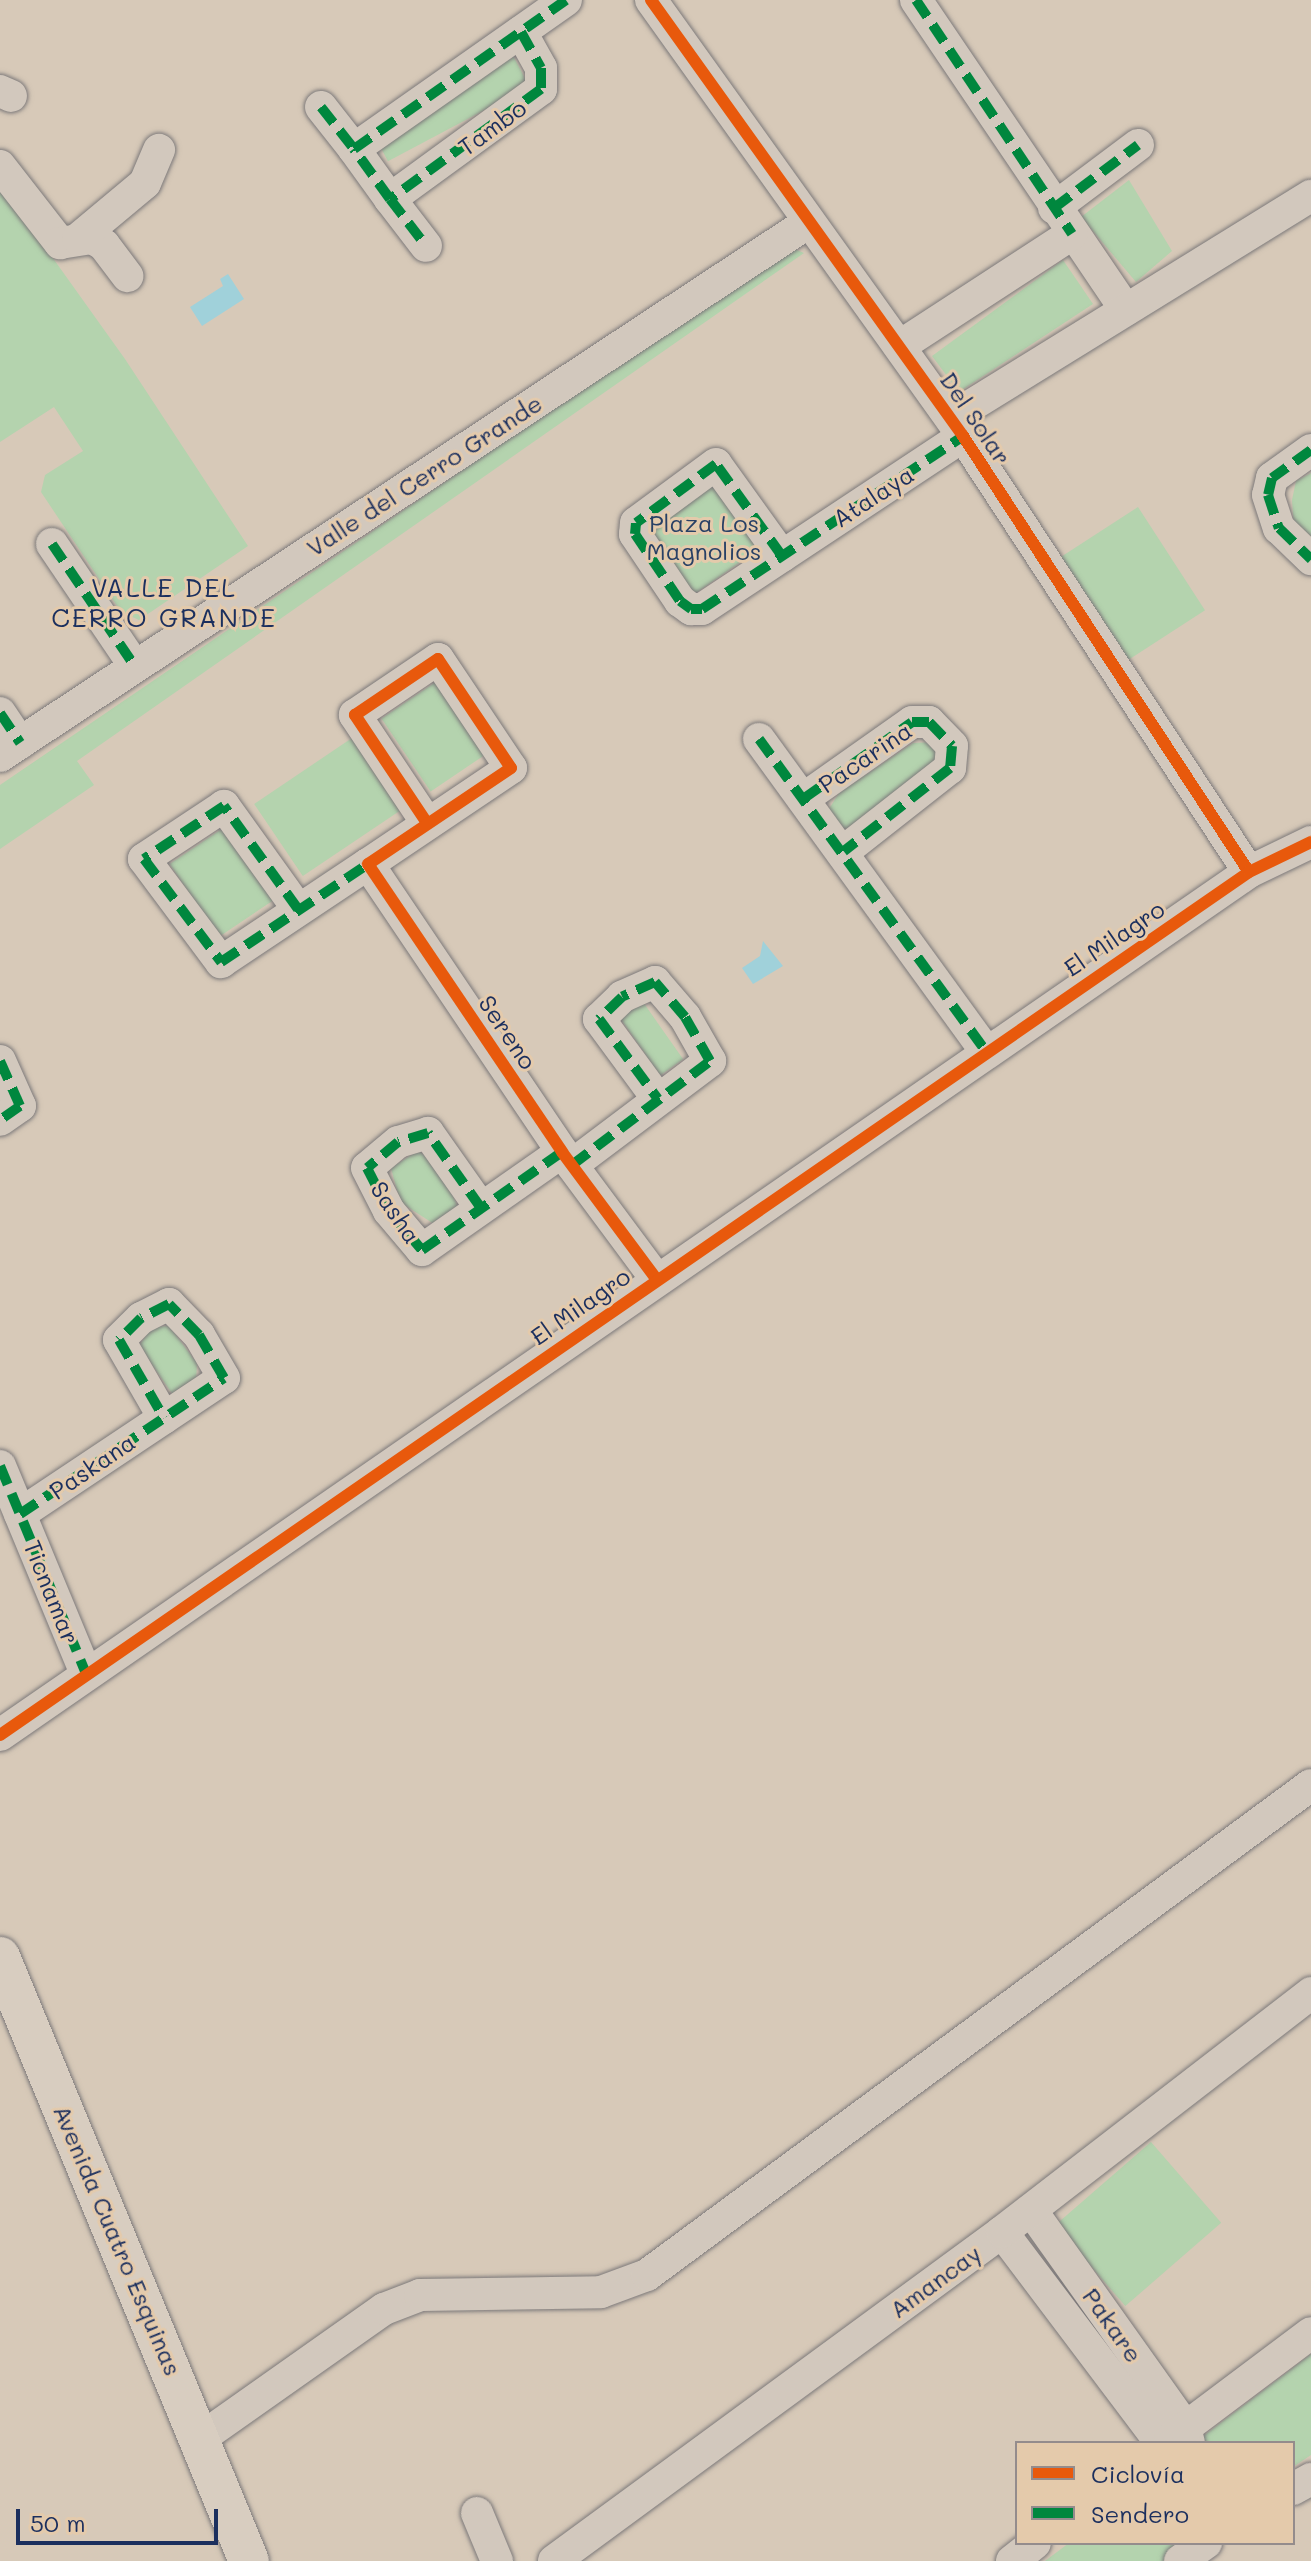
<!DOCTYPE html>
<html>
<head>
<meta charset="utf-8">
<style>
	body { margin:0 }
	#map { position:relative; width:1311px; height:2561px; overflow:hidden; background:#d7c9b8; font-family:Mali,sans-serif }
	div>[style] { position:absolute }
	.green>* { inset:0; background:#b4d3ae; transform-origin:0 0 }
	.water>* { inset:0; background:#a0d1da }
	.roads { filter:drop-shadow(0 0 2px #7c797a) drop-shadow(0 0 2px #7c797a) }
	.minor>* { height:32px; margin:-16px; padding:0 16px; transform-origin:16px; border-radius:16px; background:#d2c8bd }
	.major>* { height:40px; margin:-20px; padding:0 20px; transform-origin:20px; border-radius:20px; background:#d8cdc0 }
	.quiet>* { height:10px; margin-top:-5px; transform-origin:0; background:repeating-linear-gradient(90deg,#00873e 0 20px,transparent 0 30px) }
	.cycleway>* { height:12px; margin:-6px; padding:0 6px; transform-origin:6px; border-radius:6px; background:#e8590c }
	span { translate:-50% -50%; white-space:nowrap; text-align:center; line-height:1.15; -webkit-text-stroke:6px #e4caab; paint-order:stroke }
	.street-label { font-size:24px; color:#1b2f5e }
	.park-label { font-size:24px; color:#284065 }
	.neighbourhood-label { font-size:26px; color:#1b2f5e; letter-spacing:2px }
	.legend { position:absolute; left:1015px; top:2441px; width:280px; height:104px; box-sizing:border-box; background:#e4caab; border:2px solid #948c8c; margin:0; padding:10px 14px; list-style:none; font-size:24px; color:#1b2f5e }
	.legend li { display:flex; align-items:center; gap:16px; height:40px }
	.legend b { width:40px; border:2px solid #948c8c }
	.scale { position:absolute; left:16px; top:2509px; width:202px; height:36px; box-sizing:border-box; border:4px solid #1b2f5e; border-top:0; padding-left:10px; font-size:24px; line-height:28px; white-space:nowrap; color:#1b2f5e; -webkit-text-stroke:6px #e4caab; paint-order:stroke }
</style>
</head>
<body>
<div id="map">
	<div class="green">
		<div style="left:510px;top:50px;width:41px;height:160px;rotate:62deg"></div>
		<div style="clip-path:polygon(1129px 180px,1172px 251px,1136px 282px,1081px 217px)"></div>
		<div style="clip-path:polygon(0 184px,125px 359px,248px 546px,139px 620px,121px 612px,41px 492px,45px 475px,83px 451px,54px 407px,0 442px)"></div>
		<div style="clip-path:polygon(790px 247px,804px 253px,77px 761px,94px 785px,0 849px,0 785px)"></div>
		<div style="clip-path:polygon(1063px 260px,1093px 304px,959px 392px,932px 356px)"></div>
		<div style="clip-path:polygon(1311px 473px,1311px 542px,1294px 529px,1292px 500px,1296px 481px)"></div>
		<div style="left:714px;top:484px;width:79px;height:79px;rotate:55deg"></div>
		<div style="left:1138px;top:507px;width:123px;height:92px;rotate:57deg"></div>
		<div style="left:437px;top:681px;width:88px;height:67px;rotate:56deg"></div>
		<div style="left:352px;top:738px;width:87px;height:118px;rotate:56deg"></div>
		<div style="clip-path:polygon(934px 742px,943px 754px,864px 827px,841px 829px,827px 812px,839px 793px,913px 743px)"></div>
		<div style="left:226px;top:826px;width:88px;height:68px;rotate:56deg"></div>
		<div style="left:643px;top:1002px;width:70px;height:28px;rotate:55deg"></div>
		<div style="clip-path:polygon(419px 1150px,446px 1179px,458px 1208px,434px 1224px,400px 1202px,391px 1168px)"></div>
		<div style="clip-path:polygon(169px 1326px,197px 1363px,196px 1383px,173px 1395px,139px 1346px,152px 1327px)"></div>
		<div style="left:1151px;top:2142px;width:107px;height:127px;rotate:49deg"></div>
		<div style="clip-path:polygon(1311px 2354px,1311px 2455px,1293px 2467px,1293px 2443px,1207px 2443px,1202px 2437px)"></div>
		<div style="clip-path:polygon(1069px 2543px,1199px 2543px,1172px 2561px,1045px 2561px)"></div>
	</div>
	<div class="water">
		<div style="clip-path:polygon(228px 274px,244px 299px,202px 326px,190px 307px,223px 286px,220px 279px)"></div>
		<div style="clip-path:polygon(763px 941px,783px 966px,753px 984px,742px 968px,760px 956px)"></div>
	</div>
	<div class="roads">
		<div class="minor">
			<div style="left:651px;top:0;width:536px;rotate:54.41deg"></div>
			<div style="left:963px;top:436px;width:521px;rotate:56.74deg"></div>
			<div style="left:916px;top:0;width:374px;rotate:55.9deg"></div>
			<div style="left:521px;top:32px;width:41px;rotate:60.9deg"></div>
			<div style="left:541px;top:68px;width:21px;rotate:90deg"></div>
			<div style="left:541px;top:89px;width:187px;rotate:143.9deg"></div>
			<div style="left:390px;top:199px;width:62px;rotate:-125.8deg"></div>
			<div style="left:354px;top:149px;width:259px;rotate:-35.1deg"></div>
			<div style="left:0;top:91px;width:12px;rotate:24deg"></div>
			<div style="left:321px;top:107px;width:53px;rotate:51.8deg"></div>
			<div style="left:0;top:166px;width:98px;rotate:52.1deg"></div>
			<div style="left:60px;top:243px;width:32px;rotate:-9deg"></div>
			<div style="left:92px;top:238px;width:14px;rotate:30deg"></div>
			<div style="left:104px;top:245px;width:39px;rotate:53deg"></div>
			<div style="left:390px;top:199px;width:59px;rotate:52.5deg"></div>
			<div style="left:1054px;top:208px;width:105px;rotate:-36.9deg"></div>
			<div style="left:78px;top:239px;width:87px;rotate:-39.9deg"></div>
			<div style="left:145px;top:183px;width:36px;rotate:-67deg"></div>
			<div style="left:900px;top:346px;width:205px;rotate:-33.1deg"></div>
			<div style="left:951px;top:418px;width:423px;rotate:-31.7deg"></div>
			<div style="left:1311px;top:450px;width:48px;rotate:144.3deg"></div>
			<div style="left:1272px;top:478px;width:17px;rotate:103deg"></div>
			<div style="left:1268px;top:495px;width:35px;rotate:72deg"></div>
			<div style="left:1279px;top:528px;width:45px;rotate:44.1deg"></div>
			<div style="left:52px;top:544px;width:146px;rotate:55.9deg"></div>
			<div style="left:782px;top:556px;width:113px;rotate:-125.7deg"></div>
			<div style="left:716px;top:464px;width:99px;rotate:143.6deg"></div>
			<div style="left:636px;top:523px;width:11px;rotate:95deg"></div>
			<div style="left:635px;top:534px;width:81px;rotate:56.1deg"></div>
			<div style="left:680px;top:601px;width:14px;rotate:36deg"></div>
			<div style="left:691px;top:609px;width:11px"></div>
			<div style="left:702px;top:609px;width:313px;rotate:-33.5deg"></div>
			<div style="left:0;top:713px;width:36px;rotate:56deg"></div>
			<div style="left:759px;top:739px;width:386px;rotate:54deg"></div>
			<div style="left:0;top:756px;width:969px;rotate:-33.43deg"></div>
			<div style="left:803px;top:799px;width:133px;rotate:-35.2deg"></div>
			<div style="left:912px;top:722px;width:17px"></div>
			<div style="left:929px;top:722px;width:33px;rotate:46deg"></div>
			<div style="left:952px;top:746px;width:22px;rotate:95deg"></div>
			<div style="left:950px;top:768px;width:135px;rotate:141.9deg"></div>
			<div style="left:427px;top:823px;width:130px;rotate:-123.7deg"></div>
			<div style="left:355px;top:715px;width:100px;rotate:-34deg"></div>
			<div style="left:438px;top:659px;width:131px;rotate:56.2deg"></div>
			<div style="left:511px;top:768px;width:172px;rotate:146.1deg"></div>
			<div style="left:368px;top:864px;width:347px;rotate:56deg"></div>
			<div style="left:562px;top:1152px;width:159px;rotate:53.4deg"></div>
			<div style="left:298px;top:909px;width:127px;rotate:-125.7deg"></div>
			<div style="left:224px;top:806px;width:96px;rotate:146.5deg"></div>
			<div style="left:144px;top:859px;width:129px;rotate:53.2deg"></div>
			<div style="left:221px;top:962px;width:177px;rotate:-33.7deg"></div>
			<div style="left:0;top:1061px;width:49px;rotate:66deg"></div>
			<div style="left:20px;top:1106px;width:24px;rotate:145deg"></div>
			<div style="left:572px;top:1165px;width:173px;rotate:-37deg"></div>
			<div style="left:710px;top:1061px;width:51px;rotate:-119.6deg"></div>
			<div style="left:685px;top:1017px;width:46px;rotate:-130.6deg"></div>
			<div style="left:655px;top:982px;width:36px;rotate:156deg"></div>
			<div style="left:622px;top:997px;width:32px;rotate:136deg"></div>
			<div style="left:599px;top:1019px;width:99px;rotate:53.6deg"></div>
			<div style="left:481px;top:1208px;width:92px;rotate:-125.2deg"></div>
			<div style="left:428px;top:1133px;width:31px;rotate:163deg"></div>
			<div style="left:398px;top:1142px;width:40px;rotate:140deg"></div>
			<div style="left:367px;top:1168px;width:48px;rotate:62.9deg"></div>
			<div style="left:389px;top:1211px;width:51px;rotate:49.8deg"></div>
			<div style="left:422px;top:1250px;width:171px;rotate:-35deg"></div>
			<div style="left:0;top:1466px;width:225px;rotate:67.5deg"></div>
			<div style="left:20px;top:1514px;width:245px;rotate:-33.7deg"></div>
			<div style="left:224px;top:1378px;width:50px;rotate:-120.2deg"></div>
			<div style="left:199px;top:1335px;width:43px;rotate:-134.1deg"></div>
			<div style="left:169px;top:1304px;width:31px;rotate:153deg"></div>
			<div style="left:141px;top:1318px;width:31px;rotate:135deg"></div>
			<div style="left:119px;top:1340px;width:90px;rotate:60deg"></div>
			<div style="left:0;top:1735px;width:1518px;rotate:-34.64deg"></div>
			<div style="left:1249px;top:872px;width:69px;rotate:-25.8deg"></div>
			<div style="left:1031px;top:2210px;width:266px;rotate:54.6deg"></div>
			<div style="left:1185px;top:2427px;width:16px;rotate:76deg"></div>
			<div style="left:1002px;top:2232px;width:264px;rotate:53deg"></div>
			<div style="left:201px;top:2438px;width:224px;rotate:-35.2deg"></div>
			<div style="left:384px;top:2309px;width:39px;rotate:-21deg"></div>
			<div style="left:420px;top:2295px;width:181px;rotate:-0.9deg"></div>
			<div style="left:601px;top:2292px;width:49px;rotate:-20.3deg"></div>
			<div style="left:647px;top:2275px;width:825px;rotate:-36.43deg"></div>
			<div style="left:1170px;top:2439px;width:176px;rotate:-36.9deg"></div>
			<div style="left:1293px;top:2489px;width:21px;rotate:-29deg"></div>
			<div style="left:477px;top:2513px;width:52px;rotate:67.4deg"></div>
			<div style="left:554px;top:2561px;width:556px;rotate:-36.29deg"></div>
			<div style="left:1002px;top:2232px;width:391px;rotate:-37.7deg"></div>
			<div style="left:1012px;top:2561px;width:29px;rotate:-38deg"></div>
			<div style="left:1180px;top:2561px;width:32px;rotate:-35deg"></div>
		</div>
		<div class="major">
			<div style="left:0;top:1957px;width:653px;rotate:67.6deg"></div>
		</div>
	</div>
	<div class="quiet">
		<div style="left:916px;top:0;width:281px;rotate:56.3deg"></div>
		<div style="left:521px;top:32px;width:41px;rotate:60.9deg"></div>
		<div style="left:541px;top:68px;width:21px;rotate:90deg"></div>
		<div style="left:541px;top:89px;width:187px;rotate:143.9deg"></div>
		<div style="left:390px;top:199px;width:62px;rotate:-125.8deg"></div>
		<div style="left:354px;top:149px;width:259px;rotate:-35.1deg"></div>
		<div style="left:321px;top:107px;width:53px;rotate:51.8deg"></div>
		<div style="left:390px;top:199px;width:59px;rotate:52.5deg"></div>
		<div style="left:1054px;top:208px;width:105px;rotate:-36.9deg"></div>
		<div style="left:1311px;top:450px;width:48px;rotate:144.3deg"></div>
		<div style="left:1272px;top:478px;width:17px;rotate:103deg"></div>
		<div style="left:1268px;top:495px;width:35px;rotate:72deg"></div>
		<div style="left:1279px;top:528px;width:45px;rotate:44.1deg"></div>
		<div style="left:52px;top:544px;width:146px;rotate:55.9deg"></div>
		<div style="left:782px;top:556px;width:113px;rotate:-125.7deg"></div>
		<div style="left:716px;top:464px;width:99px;rotate:143.6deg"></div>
		<div style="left:636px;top:523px;width:11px;rotate:95deg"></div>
		<div style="left:635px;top:534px;width:81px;rotate:56.1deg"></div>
		<div style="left:680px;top:601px;width:14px;rotate:36deg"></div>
		<div style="left:691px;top:609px;width:11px"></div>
		<div style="left:702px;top:609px;width:313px;rotate:-33.5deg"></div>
		<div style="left:0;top:713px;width:36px;rotate:56deg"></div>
		<div style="left:759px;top:739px;width:386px;rotate:54deg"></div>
		<div style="left:803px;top:799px;width:133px;rotate:-35.2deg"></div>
		<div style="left:912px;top:722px;width:17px"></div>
		<div style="left:929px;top:722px;width:33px;rotate:46deg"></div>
		<div style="left:952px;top:746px;width:22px;rotate:95deg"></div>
		<div style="left:950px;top:768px;width:135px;rotate:141.9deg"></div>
		<div style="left:298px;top:909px;width:127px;rotate:-125.7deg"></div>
		<div style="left:224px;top:806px;width:96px;rotate:146.5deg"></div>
		<div style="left:144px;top:859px;width:129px;rotate:53.2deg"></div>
		<div style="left:221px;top:962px;width:177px;rotate:-33.7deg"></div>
		<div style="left:0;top:1061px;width:49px;rotate:66deg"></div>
		<div style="left:20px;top:1106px;width:24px;rotate:145deg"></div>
		<div style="left:572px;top:1165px;width:173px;rotate:-37deg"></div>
		<div style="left:710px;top:1061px;width:51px;rotate:-119.6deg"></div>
		<div style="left:685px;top:1017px;width:46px;rotate:-130.6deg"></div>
		<div style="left:655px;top:982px;width:36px;rotate:156deg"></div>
		<div style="left:622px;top:997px;width:32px;rotate:136deg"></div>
		<div style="left:599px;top:1019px;width:99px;rotate:53.6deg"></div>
		<div style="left:481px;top:1208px;width:92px;rotate:-125.2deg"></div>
		<div style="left:428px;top:1133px;width:31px;rotate:163deg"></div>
		<div style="left:398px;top:1142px;width:40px;rotate:140deg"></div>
		<div style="left:367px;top:1168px;width:48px;rotate:62.9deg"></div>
		<div style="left:389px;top:1211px;width:51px;rotate:49.8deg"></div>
		<div style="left:422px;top:1250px;width:171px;rotate:-35deg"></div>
		<div style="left:0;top:1466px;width:225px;rotate:67.5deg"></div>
		<div style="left:20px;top:1514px;width:245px;rotate:-33.7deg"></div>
		<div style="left:224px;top:1378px;width:50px;rotate:-120.2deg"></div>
		<div style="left:199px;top:1335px;width:43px;rotate:-134.1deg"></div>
		<div style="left:169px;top:1304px;width:31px;rotate:153deg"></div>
		<div style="left:141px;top:1318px;width:31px;rotate:135deg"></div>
		<div style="left:119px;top:1340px;width:90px;rotate:60deg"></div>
	</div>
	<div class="cycleway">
		<div style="left:651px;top:0;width:536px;rotate:54.41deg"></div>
		<div style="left:963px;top:436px;width:521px;rotate:56.74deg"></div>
		<div style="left:427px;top:823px;width:130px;rotate:-123.7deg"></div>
		<div style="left:355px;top:715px;width:100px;rotate:-34deg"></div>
		<div style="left:438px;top:659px;width:131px;rotate:56.2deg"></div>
		<div style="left:511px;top:768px;width:172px;rotate:146.1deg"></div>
		<div style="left:368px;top:864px;width:347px;rotate:56deg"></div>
		<div style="left:562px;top:1152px;width:159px;rotate:53.4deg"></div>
		<div style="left:0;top:1735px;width:1518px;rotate:-34.64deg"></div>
		<div style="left:1249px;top:872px;width:69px;rotate:-25.8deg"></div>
	</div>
	<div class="street-label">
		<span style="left:492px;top:127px;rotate:-36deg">Tambo</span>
		<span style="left:976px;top:418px;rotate:56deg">Del Solar</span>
		<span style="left:424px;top:475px;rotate:-33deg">Valle del Cerro Grande</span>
		<span style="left:873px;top:496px;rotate:-33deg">Atalaya</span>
		<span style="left:865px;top:757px;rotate:-34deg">Pacarina</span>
		<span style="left:1114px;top:938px;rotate:-34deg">El Milagro</span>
		<span style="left:508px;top:1032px;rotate:56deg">Sereno</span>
		<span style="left:396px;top:1212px;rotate:56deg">Sasha</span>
		<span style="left:580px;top:1306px;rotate:-35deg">El Milagro</span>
		<span style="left:92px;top:1466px;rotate:-34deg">Paskana</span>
		<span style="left:52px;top:1592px;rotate:68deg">Ticnamar</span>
		<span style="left:118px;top:2240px;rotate:67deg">Avenida Cuatro Esquinas</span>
		<span style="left:935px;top:2281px;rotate:-36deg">Amancay</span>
		<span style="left:1113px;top:2325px;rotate:55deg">Pakare</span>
	</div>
	<div class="park-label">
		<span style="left:704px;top:537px">Plaza Los<br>Magnolios</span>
	</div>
	<div class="neighbourhood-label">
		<span style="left:164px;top:603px">VALLE DEL<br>CERRO GRANDE</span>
	</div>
	<ul class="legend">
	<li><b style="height:10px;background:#e8590c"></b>Ciclovía</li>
	<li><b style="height:10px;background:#00873e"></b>Sendero</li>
	</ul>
	<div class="scale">50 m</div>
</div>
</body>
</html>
